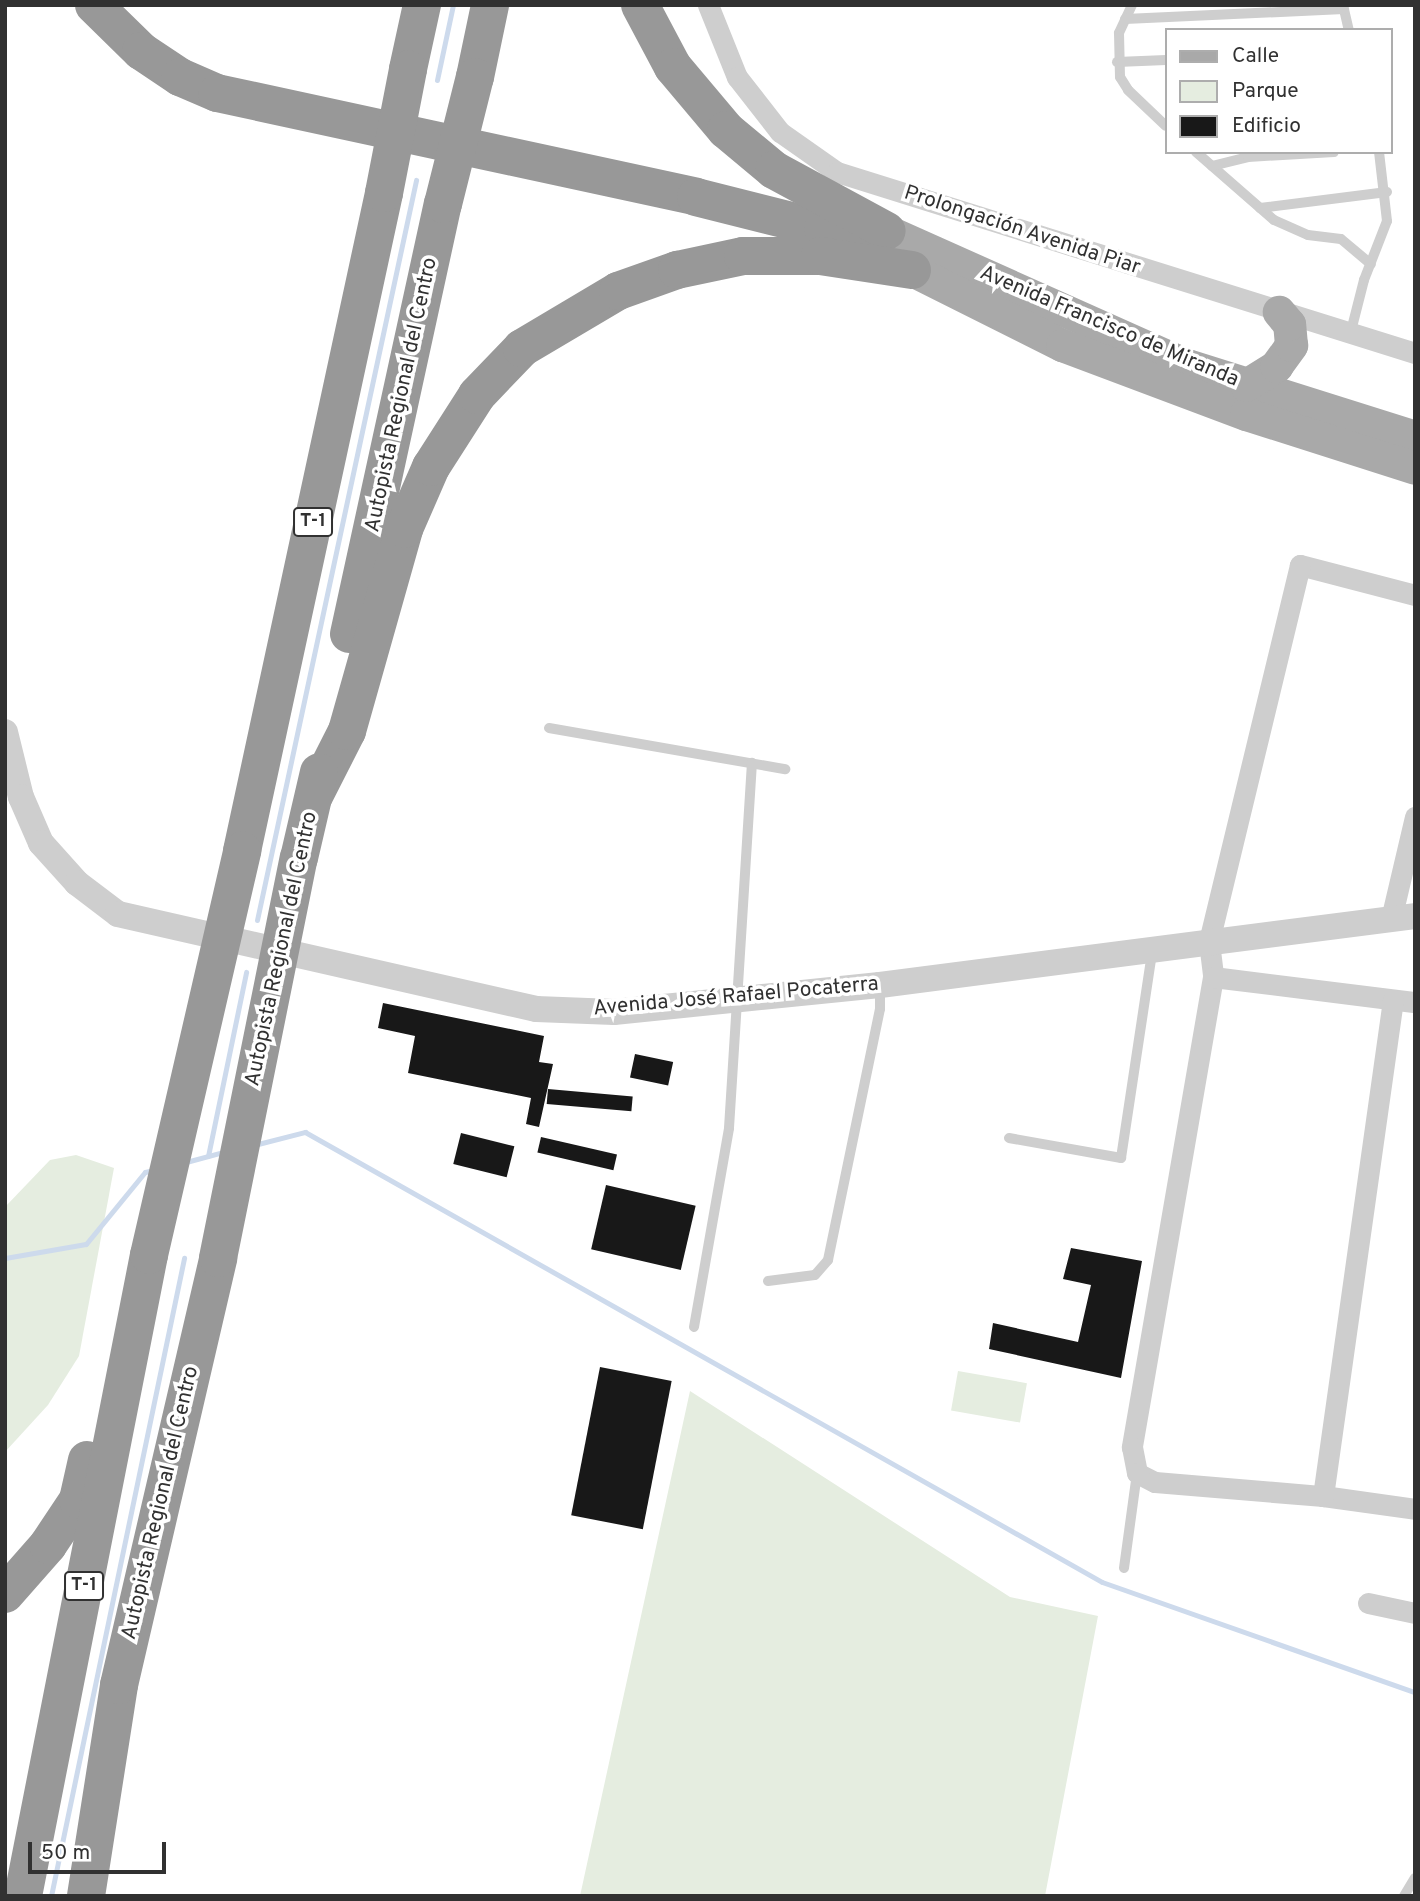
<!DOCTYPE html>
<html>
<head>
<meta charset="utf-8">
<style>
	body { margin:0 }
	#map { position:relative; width:1420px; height:1901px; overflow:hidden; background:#fff; font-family:Overpass,sans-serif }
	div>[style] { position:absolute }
	.green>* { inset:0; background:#e5ede0; transform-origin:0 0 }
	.stream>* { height:5px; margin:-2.5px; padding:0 2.5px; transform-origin:2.5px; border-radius:2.5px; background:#cddaec }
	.building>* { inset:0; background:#181818; transform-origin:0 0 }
	.service>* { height:10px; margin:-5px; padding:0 5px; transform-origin:5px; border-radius:5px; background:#cecece }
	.minor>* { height:21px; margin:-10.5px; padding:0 10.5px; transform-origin:10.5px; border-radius:10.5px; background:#cecece }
	.tertiary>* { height:26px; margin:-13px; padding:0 13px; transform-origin:13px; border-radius:13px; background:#cecece }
	.primary>* { height:33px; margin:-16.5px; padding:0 16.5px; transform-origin:16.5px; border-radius:16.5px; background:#a9a9a9 }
	.motorway>* { height:38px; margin:-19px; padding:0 19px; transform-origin:19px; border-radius:19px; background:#989898 }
	.motorway-bridge>* { height:38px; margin:-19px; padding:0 19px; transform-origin:19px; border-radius:19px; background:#989898 }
	span { translate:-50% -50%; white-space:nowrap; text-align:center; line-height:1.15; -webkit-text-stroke:7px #fff; paint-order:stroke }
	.shield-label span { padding:2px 5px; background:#fff; border:2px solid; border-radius:5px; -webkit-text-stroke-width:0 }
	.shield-label { font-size:19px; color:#313131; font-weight:700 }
	.street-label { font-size:21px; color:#313131 }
	.frame { position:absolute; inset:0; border:7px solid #313131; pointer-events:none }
	.legend { position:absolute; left:1165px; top:28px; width:228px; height:126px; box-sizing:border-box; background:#fff; border:2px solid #adadad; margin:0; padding:9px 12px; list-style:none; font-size:21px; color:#313131 }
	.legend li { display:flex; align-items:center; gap:14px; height:35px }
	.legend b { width:35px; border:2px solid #adadad }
	.scale { position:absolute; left:28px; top:1842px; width:138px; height:32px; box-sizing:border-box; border:4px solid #313131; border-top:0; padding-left:9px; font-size:21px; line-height:24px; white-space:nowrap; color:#313131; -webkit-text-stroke:5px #fff; paint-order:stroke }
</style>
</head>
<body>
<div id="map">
	<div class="green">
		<div style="clip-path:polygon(76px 1155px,114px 1168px,79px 1356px,48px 1405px,5px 1452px,5px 1207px,50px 1160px)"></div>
		<div style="left:958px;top:1371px;width:70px;height:40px;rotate:10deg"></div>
		<div style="clip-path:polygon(690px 1391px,1010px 1597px,1098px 1616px,1045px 1896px,580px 1896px)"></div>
	</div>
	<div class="stream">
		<div style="left:437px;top:80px;width:77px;rotate:-78deg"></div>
		<div style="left:257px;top:920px;width:757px;rotate:-77.87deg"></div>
		<div style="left:254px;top:1145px;width:53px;rotate:-14.3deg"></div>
		<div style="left:305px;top:1132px;width:915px;rotate:29.45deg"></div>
		<div style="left:1102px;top:1582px;width:332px;rotate:19.4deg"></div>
		<div style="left:208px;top:1156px;width:188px;rotate:-78.3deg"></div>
		<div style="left:186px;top:1162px;width:39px;rotate:-15deg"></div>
		<div style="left:5px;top:1258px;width:82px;rotate:-9.8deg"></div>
		<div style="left:86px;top:1244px;width:93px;rotate:-50.7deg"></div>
		<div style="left:145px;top:1172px;width:8px;rotate:-14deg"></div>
		<div style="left:51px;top:1896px;width:652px;rotate:-78.22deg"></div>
	</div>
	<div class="building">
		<div style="clip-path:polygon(383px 1003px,544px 1036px,539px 1062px,553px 1064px,539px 1127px,526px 1124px,531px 1098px,408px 1073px,415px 1036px,378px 1028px)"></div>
		<div style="left:635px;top:1054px;width:39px;height:24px;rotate:12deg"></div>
		<div style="left:548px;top:1089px;width:85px;height:15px;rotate:5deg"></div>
		<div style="left:461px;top:1133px;width:55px;height:32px;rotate:14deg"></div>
		<div style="left:541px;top:1137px;width:78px;height:16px;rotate:13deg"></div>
		<div style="left:606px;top:1185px;width:92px;height:66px;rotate:13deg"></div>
		<div style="clip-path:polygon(1071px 1248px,1142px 1261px,1121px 1378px,989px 1349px,993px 1323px,1078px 1342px,1091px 1285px,1063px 1279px)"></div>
		<div style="left:600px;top:1367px;width:73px;height:151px;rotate:11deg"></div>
	</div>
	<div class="service">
		<div style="left:1132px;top:5px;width:31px;rotate:115deg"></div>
		<div style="left:1119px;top:33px;width:44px;rotate:88.7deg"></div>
		<div style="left:1120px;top:77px;width:15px;rotate:58deg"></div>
		<div style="left:1128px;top:90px;width:52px;rotate:43.5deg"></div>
		<div style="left:1343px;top:5px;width:26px;rotate:77deg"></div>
		<div style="left:1125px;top:19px;width:219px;rotate:-2.6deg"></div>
		<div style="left:1117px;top:62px;width:49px;rotate:-2.3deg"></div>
		<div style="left:1196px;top:152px;width:103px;rotate:41.1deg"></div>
		<div style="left:1274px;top:220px;width:37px;rotate:24deg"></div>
		<div style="left:1308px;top:235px;width:33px;rotate:7deg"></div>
		<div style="left:1341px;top:239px;width:39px;rotate:40deg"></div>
		<div style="left:1212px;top:166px;width:37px;rotate:-14deg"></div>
		<div style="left:1248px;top:157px;width:86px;rotate:-3.3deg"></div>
		<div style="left:1260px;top:208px;width:128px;rotate:-7.2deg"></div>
		<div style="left:1350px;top:335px;width:57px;rotate:-75.7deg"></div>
		<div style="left:1364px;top:280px;width:63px;rotate:-68.7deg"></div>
		<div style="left:1387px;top:221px;width:69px;rotate:-96.6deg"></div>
		<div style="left:549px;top:728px;width:240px;rotate:9.9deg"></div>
		<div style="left:1009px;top:1138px;width:114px;rotate:10.1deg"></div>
		<div style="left:1121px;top:1158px;width:207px;rotate:-81.4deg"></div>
		<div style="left:768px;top:1281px;width:47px;rotate:-7.3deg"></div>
		<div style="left:815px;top:1275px;width:20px;rotate:-49deg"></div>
		<div style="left:828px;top:1260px;width:256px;rotate:-78.3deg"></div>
		<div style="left:880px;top:1009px;width:24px;rotate:-90deg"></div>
		<div style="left:694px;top:1327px;width:202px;rotate:-80deg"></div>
		<div style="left:729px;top:1128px;width:366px;rotate:-86.4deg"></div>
		<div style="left:1124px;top:1568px;width:96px;rotate:-82.2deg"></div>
		<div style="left:1404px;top:1896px;width:21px;rotate:-59deg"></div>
	</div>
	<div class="minor">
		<div style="left:708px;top:5px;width:78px;rotate:68.1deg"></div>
		<div style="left:737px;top:77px;width:70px;rotate:52deg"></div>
		<div style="left:780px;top:132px;width:70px;rotate:35.1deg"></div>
		<div style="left:837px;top:172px;width:606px;rotate:17.39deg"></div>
		<div style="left:1415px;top:595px;width:119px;rotate:-165.4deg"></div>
		<div style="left:1300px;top:565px;width:388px;rotate:103.6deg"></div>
		<div style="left:1209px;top:942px;width:35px;rotate:83deg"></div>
		<div style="left:1213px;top:977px;width:477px;rotate:99.8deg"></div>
		<div style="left:1132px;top:1447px;width:26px;rotate:79deg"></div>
		<div style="left:1137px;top:1473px;width:20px;rotate:27deg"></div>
		<div style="left:1155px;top:1482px;width:169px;rotate:4.8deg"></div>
		<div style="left:1323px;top:1496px;width:93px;rotate:8deg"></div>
		<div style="left:1391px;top:919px;width:105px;rotate:-76.8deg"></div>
		<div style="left:1213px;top:977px;width:204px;rotate:7.1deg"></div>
		<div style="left:1323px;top:1496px;width:501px;rotate:-81.97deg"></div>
		<div style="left:1368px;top:1603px;width:48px;rotate:12deg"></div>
	</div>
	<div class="tertiary">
		<div style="left:5px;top:732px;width:67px;rotate:76.2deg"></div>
		<div style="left:21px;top:797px;width:50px;rotate:66.5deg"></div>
		<div style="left:41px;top:843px;width:54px;rotate:48deg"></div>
		<div style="left:77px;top:883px;width:51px;rotate:37.1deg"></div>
		<div style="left:118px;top:914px;width:429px;rotate:12.8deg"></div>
		<div style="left:536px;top:1009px;width:78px;rotate:2.2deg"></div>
		<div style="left:614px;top:1012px;width:267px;rotate:-5.8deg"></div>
		<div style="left:880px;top:985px;width:539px;rotate:-7.35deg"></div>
	</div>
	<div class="primary">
		<div style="left:887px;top:231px;width:329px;rotate:24.1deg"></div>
		<div style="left:1187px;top:365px;width:239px;rotate:17.5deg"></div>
		<div style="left:912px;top:270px;width:168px;rotate:26.6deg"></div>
		<div style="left:1062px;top:345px;width:197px;rotate:20.6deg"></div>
		<div style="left:1246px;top:414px;width:177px;rotate:17.7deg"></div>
		<div style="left:1246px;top:385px;width:36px;rotate:-32deg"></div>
		<div style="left:1276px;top:366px;width:26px;rotate:-54deg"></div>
		<div style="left:1291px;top:345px;width:21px;rotate:-95deg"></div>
		<div style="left:1289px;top:324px;width:16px;rotate:-130deg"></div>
	</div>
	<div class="motorway">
		<div style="left:94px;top:5px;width:66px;rotate:44.4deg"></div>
		<div style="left:141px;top:51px;width:47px;rotate:33.7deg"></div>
		<div style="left:180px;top:77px;width:40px;rotate:23.4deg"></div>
		<div style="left:217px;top:93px;width:490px;rotate:12.2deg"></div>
		<div style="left:696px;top:197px;width:131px;rotate:14.1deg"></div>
		<div style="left:823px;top:229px;width:54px;rotate:25.1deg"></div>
		<div style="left:640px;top:5px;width:70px;rotate:62deg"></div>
		<div style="left:673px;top:67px;width:82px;rotate:49.9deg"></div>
		<div style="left:726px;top:130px;width:62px;rotate:39.8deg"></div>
		<div style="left:774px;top:170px;width:128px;rotate:28.4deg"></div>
		<div style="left:408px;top:69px;width:66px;rotate:-77.7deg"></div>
		<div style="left:475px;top:77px;width:74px;rotate:-78.2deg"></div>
		<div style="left:349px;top:634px;width:440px;rotate:-77.7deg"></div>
		<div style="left:314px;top:796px;width:73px;rotate:-63.1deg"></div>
		<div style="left:347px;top:731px;width:210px;rotate:-74.2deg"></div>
		<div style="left:404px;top:529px;width:68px;rotate:-66.5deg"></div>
		<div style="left:431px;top:467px;width:85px;rotate:-57.4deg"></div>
		<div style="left:477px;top:395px;width:65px;rotate:-46.2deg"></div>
		<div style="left:522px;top:348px;width:112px;rotate:-30.7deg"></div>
		<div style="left:618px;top:291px;width:63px;rotate:-19.6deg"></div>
		<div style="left:677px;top:270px;width:67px;rotate:-12deg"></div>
		<div style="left:743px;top:256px;width:77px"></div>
		<div style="left:820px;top:256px;width:93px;rotate:8.7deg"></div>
		<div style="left:242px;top:851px;width:673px;rotate:-77.82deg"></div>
		<div style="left:299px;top:858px;width:88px;rotate:-76.9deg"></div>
		<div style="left:5px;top:1594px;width:65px;rotate:-48.7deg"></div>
		<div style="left:48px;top:1545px;width:54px;rotate:-56.3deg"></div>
		<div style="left:78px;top:1500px;width:41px;rotate:-77.3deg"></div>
		<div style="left:23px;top:1896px;width:653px;rotate:-78.88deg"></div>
		<div style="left:86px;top:1896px;width:214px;rotate:-81.1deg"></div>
		<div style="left:119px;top:1685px;width:438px;rotate:-76.9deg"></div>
	</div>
	<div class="motorway-bridge">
		<div style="left:384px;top:193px;width:126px;rotate:-79deg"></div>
		<div style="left:443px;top:204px;width:131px;rotate:-75.9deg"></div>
		<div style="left:149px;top:1255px;width:415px;rotate:-77deg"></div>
		<div style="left:218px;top:1258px;width:408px;rotate:-78.6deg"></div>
	</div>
	<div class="shield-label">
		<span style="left:313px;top:522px">T-1</span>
		<span style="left:84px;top:1586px">T-1</span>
	</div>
	<div class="street-label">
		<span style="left:1022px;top:231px;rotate:18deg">Prolongación Avenida Piar</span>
		<span style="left:1109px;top:327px;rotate:23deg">Avenida Francisco de Miranda</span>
		<span style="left:402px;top:395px;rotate:-78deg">Autopista Regional del Centro</span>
		<span style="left:282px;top:949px;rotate:-78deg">Autopista Regional del Centro</span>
		<span style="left:736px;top:997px;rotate:-5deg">Avenida José Rafael Pocaterra</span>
		<span style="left:161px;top:1503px;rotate:-77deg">Autopista Regional del Centro</span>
	</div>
	<div class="frame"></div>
	<ul class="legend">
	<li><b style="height:9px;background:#a9a9a9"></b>Calle</li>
	<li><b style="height:19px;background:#e5ede0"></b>Parque</li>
	<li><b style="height:19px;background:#181818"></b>Edificio</li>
	</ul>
	<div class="scale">50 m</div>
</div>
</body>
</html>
